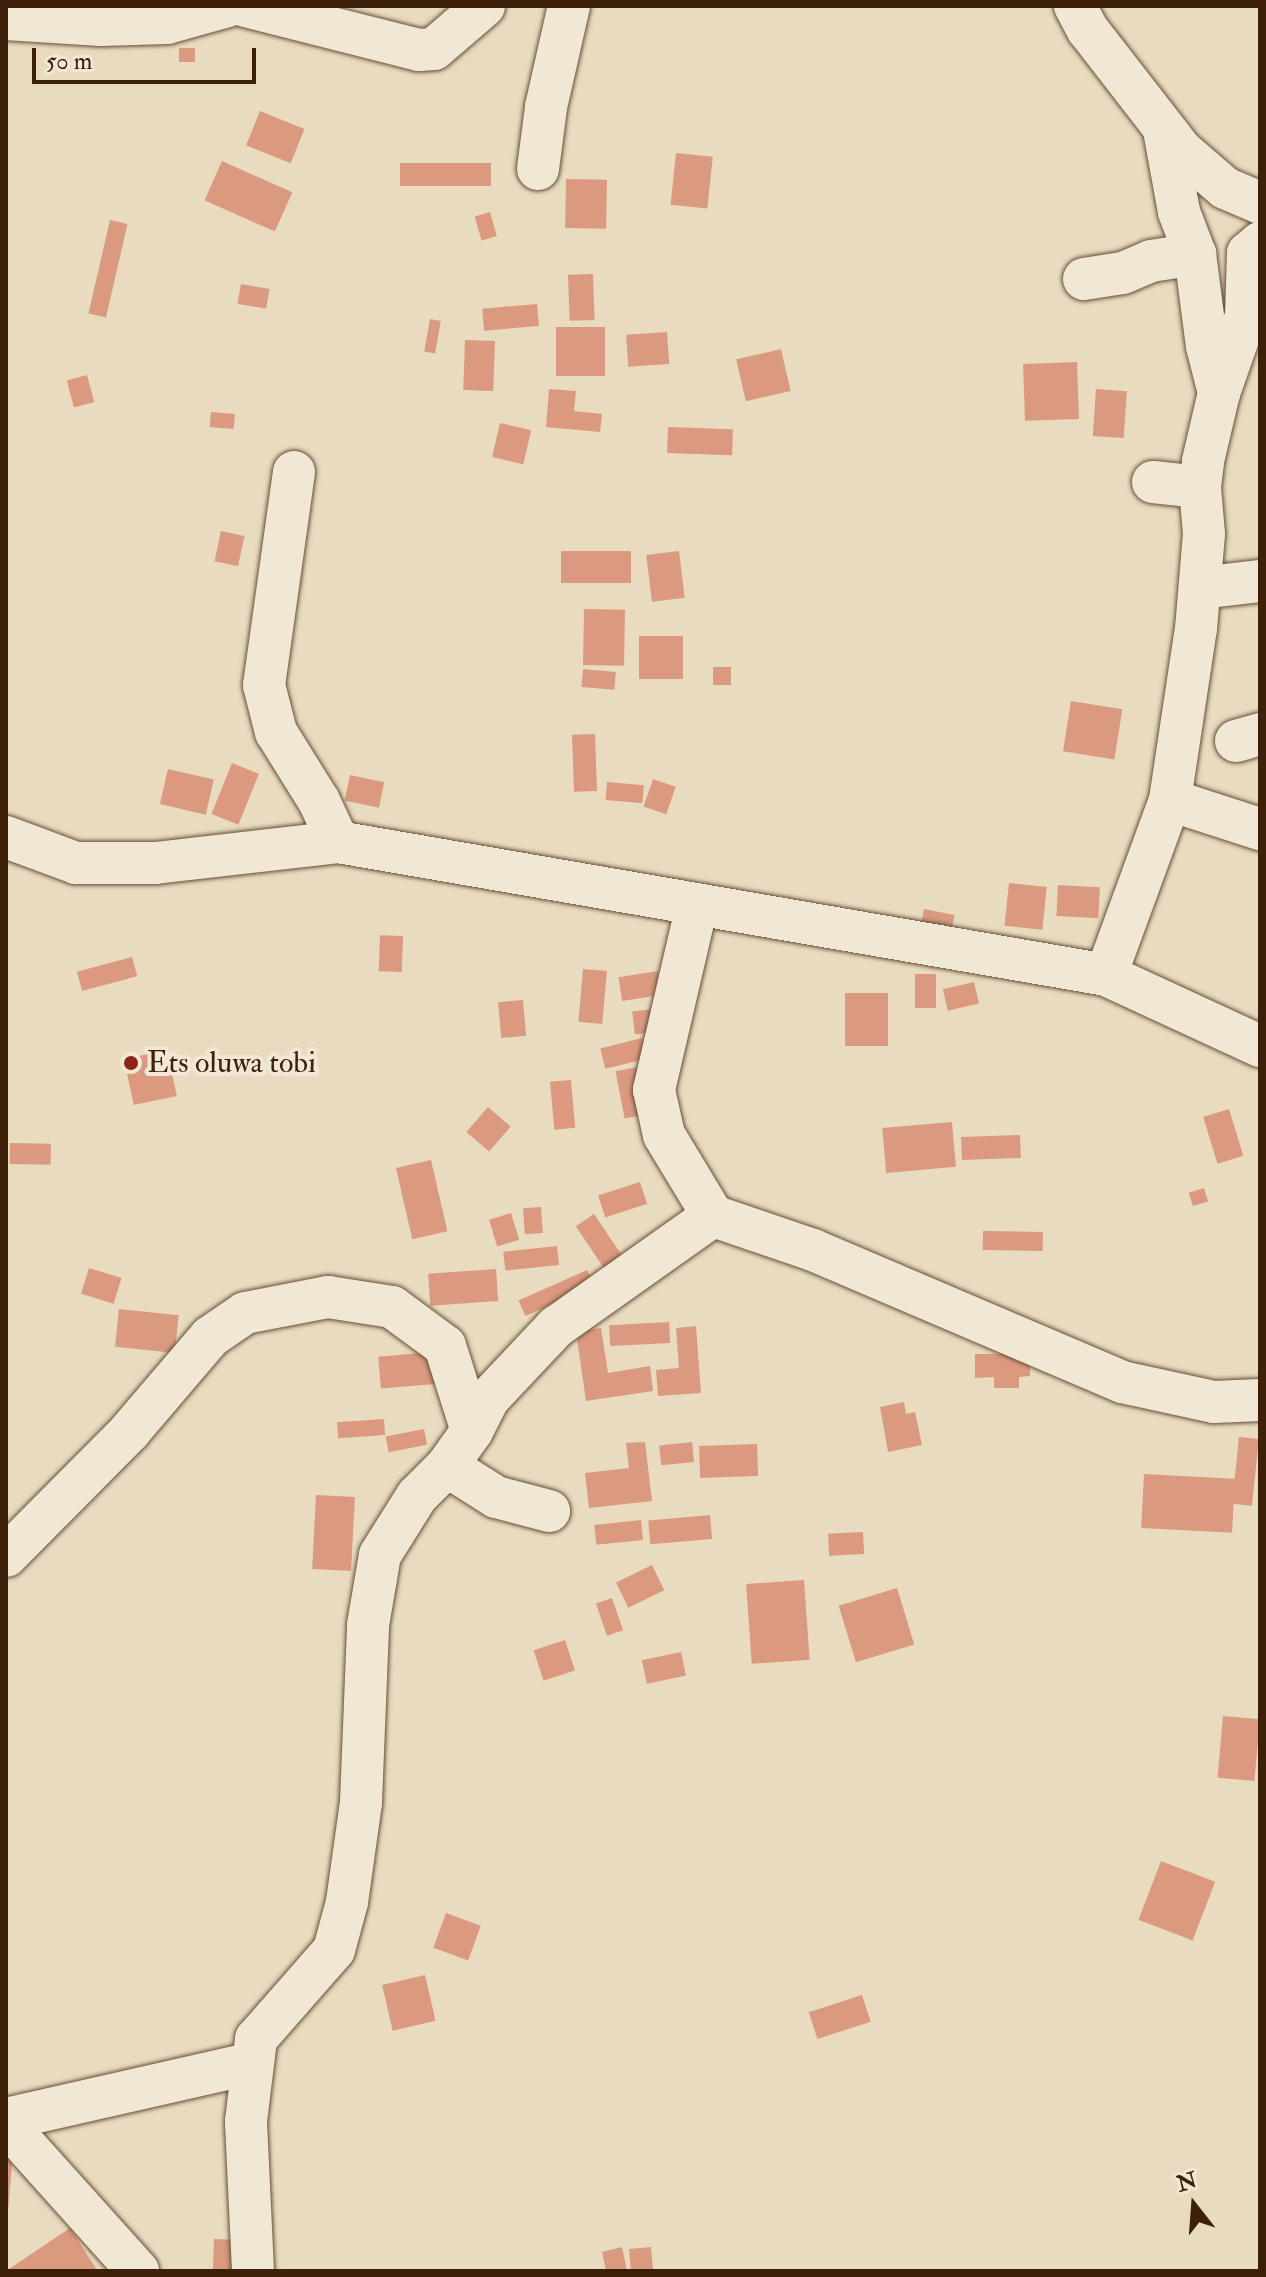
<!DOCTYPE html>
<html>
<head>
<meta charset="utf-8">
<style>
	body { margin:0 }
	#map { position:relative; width:1266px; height:2277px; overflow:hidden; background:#e8dbbf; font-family:"IM FELL Double Pica",serif }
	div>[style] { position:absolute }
	.building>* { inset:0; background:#db9a80; transform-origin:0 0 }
	.roads { filter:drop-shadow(0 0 2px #674f37) drop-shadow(0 0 2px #674f37) }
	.minor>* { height:42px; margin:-21px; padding:0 21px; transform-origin:21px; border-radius:21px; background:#f0e8d5 }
	.dots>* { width:22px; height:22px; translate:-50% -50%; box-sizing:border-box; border:4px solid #f0e8d5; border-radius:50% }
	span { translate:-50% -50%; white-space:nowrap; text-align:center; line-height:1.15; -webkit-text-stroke:8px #f0e8d5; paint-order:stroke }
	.poi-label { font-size:30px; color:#3c200a }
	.left { translate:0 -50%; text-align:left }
	.frame { position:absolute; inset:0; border:8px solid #3c200a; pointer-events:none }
	.north { position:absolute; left:1154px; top:2165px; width:80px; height:80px; -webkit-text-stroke:6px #f0e8d5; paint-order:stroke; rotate:343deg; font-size:22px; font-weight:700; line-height:32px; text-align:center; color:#3c200a }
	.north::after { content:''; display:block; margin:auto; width:28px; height:36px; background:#3c200a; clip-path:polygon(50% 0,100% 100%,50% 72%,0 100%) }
	.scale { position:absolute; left:32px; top:48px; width:224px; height:36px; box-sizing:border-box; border:4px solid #3c200a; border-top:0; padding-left:10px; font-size:24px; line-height:28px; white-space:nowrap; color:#3c200a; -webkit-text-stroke:6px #f0e8d5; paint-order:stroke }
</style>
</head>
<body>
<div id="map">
	<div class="building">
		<div style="left:179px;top:48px;width:16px;height:14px"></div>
		<div style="left:260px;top:111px;width:48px;height:37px;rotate:22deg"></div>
		<div style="left:676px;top:153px;width:37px;height:52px;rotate:6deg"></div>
		<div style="left:222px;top:161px;width:77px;height:43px;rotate:24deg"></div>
		<div style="left:491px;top:163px;width:23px;height:91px;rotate:90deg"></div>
		<div style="left:566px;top:179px;width:41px;height:49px;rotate:1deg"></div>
		<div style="left:490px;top:212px;width:25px;height:16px;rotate:74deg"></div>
		<div style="left:110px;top:220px;width:18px;height:96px;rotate:13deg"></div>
		<div style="left:593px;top:274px;width:46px;height:25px;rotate:88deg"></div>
		<div style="left:241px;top:284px;width:29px;height:20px;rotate:10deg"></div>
		<div style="left:537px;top:304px;width:22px;height:55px;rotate:85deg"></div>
		<div style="left:430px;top:319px;width:11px;height:33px;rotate:10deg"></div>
		<div style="left:605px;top:327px;width:49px;height:49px;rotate:90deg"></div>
		<div style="left:667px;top:332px;width:32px;height:41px;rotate:86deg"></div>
		<div style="left:465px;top:340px;width:30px;height:50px;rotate:2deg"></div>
		<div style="left:781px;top:349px;width:43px;height:46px;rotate:77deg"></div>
		<div style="left:1077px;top:362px;width:57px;height:54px;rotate:88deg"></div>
		<div style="left:87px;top:375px;width:28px;height:21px;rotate:75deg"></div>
		<div style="clip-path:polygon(549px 389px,576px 391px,574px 411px,602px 414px,600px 432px,546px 427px)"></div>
		<div style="left:1096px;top:389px;width:31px;height:47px;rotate:4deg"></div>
		<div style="left:211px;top:412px;width:24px;height:15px;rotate:5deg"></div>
		<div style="left:500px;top:423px;width:32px;height:35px;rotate:13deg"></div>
		<div style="left:668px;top:427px;width:65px;height:26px;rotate:2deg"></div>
		<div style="left:221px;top:531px;width:24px;height:31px;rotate:12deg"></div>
		<div style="left:561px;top:551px;width:70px;height:32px"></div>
		<div style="left:679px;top:551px;width:47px;height:33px;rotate:83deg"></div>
		<div style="left:584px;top:609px;width:41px;height:56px;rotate:1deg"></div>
		<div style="left:639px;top:636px;width:44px;height:43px"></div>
		<div style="left:713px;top:667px;width:18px;height:18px"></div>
		<div style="left:583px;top:669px;width:33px;height:18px;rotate:5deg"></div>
		<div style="left:1071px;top:701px;width:52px;height:51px;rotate:9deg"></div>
		<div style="left:595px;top:734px;width:57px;height:23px;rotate:88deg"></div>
		<div style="left:232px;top:763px;width:29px;height:55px;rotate:22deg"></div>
		<div style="left:168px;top:769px;width:47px;height:36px;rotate:13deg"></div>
		<div style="left:350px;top:775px;width:35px;height:26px;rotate:12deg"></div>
		<div style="left:653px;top:779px;width:24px;height:29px;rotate:19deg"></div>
		<div style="left:607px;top:782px;width:37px;height:18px;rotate:5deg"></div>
		<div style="left:1009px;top:883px;width:38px;height:43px;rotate:6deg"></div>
		<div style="left:1058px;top:885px;width:42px;height:31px;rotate:3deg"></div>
		<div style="left:924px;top:909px;width:31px;height:29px;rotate:11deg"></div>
		<div style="left:403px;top:936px;width:36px;height:23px;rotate:92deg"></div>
		<div style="left:132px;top:957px;width:20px;height:57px;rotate:75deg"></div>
		<div style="left:583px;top:969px;width:24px;height:53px;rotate:5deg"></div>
		<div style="left:658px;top:971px;width:24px;height:40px;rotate:81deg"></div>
		<div style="left:915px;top:974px;width:21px;height:34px"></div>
		<div style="left:974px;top:982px;width:22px;height:32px;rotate:77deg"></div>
		<div style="left:845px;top:993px;width:43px;height:53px"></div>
		<div style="left:523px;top:1000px;width:36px;height:25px;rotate:85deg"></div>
		<div style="left:653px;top:1009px;width:23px;height:21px;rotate:83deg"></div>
		<div style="left:642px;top:1038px;width:21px;height:43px;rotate:76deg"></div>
		<div style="left:167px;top:1050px;width:47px;height:44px;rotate:78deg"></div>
		<div style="left:643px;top:1066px;width:48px;height:28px;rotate:79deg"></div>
		<div style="left:571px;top:1080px;width:48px;height:21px;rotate:85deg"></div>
		<div style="left:488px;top:1107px;width:30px;height:33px;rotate:41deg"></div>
		<div style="left:1229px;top:1109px;width:49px;height:27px;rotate:73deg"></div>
		<div style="left:952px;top:1122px;width:45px;height:70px;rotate:85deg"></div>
		<div style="left:1020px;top:1135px;width:23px;height:59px;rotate:88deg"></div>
		<div style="left:10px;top:1143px;width:41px;height:21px;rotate:1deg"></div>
		<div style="left:431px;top:1160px;width:73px;height:36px;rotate:77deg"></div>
		<div style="left:640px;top:1182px;width:23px;height:44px;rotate:72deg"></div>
		<div style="left:1204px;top:1188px;width:14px;height:16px;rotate:73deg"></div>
		<div style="left:541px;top:1207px;width:26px;height:18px;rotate:86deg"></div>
		<div style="left:511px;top:1213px;width:28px;height:23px;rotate:73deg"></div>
		<div style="left:594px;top:1214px;width:50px;height:22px;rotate:56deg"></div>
		<div style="left:983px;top:1231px;width:60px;height:19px;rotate:1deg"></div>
		<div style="left:557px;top:1246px;width:19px;height:54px;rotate:84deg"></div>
		<div style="left:89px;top:1268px;width:34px;height:27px;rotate:17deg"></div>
		<div style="left:496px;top:1269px;width:32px;height:68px;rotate:86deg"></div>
		<div style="left:587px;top:1270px;width:17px;height:75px;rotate:66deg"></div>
		<div style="left:119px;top:1309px;width:60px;height:38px;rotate:6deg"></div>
		<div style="left:669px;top:1322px;width:21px;height:60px;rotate:87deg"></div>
		<div style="clip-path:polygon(696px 1326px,701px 1393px,658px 1396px,656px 1370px,679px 1368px,676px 1328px)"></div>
		<div style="clip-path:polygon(601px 1328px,608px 1373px,650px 1366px,653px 1391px,586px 1401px,576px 1332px)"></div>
		<div style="left:432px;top:1352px;width:32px;height:54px;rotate:85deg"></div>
		<div style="clip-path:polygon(975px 1354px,1030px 1354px,1030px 1376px,1019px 1377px,1019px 1388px,994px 1388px,994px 1377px,975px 1378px)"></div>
		<div style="clip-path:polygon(904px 1402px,906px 1414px,915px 1412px,922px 1445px,888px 1452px,880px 1407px)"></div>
		<div style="left:384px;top:1419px;width:16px;height:47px;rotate:86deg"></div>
		<div style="left:424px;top:1429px;width:16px;height:39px;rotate:79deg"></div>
		<div style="left:1239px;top:1437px;width:20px;height:67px;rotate:6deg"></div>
		<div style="clip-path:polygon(645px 1442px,652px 1501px,589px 1508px,585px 1473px,629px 1468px,626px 1443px)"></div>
		<div style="left:692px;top:1442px;width:20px;height:33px;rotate:84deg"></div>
		<div style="left:757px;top:1444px;width:32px;height:58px;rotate:88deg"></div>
		<div style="left:1144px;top:1474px;width:91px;height:54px;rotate:3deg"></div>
		<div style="left:316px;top:1495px;width:39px;height:74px;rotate:3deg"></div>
		<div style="left:710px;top:1515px;width:24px;height:62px;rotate:85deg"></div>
		<div style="left:641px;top:1520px;width:20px;height:47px;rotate:84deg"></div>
		<div style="left:863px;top:1532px;width:22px;height:35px;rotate:87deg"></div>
		<div style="left:652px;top:1565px;width:28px;height:40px;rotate:64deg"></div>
		<div style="left:804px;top:1580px;width:80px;height:58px;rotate:86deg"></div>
		<div style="left:897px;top:1588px;width:59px;height:61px;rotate:73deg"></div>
		<div style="left:612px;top:1598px;width:34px;height:17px;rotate:71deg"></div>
		<div style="left:565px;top:1640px;width:32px;height:33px;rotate:72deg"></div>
		<div style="left:681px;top:1652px;width:24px;height:40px;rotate:78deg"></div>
		<div style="left:1223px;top:1716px;width:37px;height:62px;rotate:5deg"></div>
		<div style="left:1161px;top:1861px;width:58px;height:63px;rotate:21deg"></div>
		<div style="left:446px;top:1913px;width:37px;height:37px;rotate:20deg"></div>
		<div style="left:425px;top:1975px;width:47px;height:44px;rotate:77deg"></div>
		<div style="left:862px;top:1995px;width:28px;height:56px;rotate:72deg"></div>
		<div style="clip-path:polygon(6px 2140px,14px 2141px,8px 2211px,6px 2211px)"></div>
		<div style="clip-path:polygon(70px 2228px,97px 2270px,6px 2271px)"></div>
		<div style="left:214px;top:2239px;width:30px;height:30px;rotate:2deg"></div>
		<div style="clip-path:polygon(622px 2247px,627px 2271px,606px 2271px,602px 2252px)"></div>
		<div style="left:651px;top:2247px;width:24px;height:22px;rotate:85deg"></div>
	</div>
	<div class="roads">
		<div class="minor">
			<div style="left:245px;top:6px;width:179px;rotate:14.2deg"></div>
			<div style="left:419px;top:50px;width:15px;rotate:-4deg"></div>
			<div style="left:434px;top:49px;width:66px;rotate:-40.7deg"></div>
			<div style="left:1075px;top:6px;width:27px;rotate:62deg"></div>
			<div style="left:1088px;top:30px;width:153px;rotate:52.2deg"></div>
			<div style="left:1182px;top:151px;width:57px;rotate:40.7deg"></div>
			<div style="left:1225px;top:188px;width:38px;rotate:23deg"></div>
			<div style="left:6px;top:19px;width:95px;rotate:3.6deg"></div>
			<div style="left:101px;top:25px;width:66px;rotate:-1.7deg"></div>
			<div style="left:167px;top:23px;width:63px;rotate:-15.6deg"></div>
			<div style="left:1164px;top:130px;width:83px;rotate:79.6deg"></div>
			<div style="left:1179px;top:212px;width:45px;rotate:69.1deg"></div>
			<div style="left:1195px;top:254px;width:93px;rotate:82.6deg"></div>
			<div style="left:1207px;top:346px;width:49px;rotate:75.7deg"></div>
			<div style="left:538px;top:169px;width:63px;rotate:-82.6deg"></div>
			<div style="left:546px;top:107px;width:104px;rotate:-77.2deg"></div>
			<div style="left:1084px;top:279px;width:39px;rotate:-9deg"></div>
			<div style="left:1123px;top:273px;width:30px;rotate:-23deg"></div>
			<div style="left:1151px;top:261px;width:45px;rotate:-9deg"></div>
			<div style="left:294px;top:472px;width:215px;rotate:98deg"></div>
			<div style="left:264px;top:685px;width:49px;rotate:75.7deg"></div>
			<div style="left:276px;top:732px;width:81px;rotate:58.1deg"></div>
			<div style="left:319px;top:801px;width:45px;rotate:65.1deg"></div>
			<div style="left:1153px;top:482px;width:47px;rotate:6.1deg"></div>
			<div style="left:1200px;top:588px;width:60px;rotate:-6.7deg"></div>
			<div style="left:1236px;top:741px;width:25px;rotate:-16deg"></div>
			<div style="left:1170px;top:800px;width:95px;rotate:17.9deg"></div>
			<div style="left:6px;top:837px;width:75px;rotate:20.4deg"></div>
			<div style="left:76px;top:863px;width:79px"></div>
			<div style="left:155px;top:863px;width:184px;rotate:-6.5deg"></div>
			<div style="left:338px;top:842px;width:779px;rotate:9.82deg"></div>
			<div style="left:1106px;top:975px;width:170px;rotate:24.8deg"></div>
			<div style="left:697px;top:905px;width:190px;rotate:103.1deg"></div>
			<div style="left:654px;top:1090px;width:46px;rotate:77.5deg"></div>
			<div style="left:664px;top:1135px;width:95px;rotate:58.8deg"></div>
			<div style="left:713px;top:1216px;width:106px;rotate:18.8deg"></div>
			<div style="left:813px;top:1250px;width:336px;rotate:23.1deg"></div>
			<div style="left:1122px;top:1382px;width:94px;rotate:12.3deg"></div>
			<div style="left:1214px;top:1402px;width:46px;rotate:-2.5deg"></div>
			<div style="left:1106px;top:975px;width:186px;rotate:-69.9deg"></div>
			<div style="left:1170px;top:800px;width:173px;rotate:-81.4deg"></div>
			<div style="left:1196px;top:629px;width:95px;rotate:-85.2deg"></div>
			<div style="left:1204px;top:534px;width:47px;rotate:-94.9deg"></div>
			<div style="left:1200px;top:487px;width:26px;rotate:-83deg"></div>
			<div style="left:1203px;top:461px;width:70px;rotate:-76.8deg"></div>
			<div style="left:1219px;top:393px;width:82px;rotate:-70.7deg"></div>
			<div style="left:1246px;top:316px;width:63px;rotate:-88.2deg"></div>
			<div style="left:1248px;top:253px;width:16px;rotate:-40deg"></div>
			<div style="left:447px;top:1466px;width:58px;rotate:32.3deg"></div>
			<div style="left:496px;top:1497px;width:55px;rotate:14.8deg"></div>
			<div style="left:6px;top:1556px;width:175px;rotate:-45.2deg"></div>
			<div style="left:129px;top:1432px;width:125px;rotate:-49.5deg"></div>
			<div style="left:210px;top:1337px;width:42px;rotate:-34.4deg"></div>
			<div style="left:245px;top:1313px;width:85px;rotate:-10.9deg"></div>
			<div style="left:328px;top:1297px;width:65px;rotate:8.9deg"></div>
			<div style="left:392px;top:1307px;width:66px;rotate:36.3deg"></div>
			<div style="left:445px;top:1346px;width:89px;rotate:72.4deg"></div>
			<div style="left:6px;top:2119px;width:252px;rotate:-12.8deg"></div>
			<div style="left:6px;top:2124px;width:198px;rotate:48.1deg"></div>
			<div style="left:253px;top:2271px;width:150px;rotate:-92.7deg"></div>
			<div style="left:246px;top:2121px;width:83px;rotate:-83deg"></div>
			<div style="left:256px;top:2039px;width:118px;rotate:-48.8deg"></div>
			<div style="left:334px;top:1950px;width:50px;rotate:-74.8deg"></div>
			<div style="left:347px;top:1902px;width:101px;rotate:-82deg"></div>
			<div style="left:361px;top:1802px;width:177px;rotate:-87.7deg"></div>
			<div style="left:368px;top:1625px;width:71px;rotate:-80.3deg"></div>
			<div style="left:380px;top:1555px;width:70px;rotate:-57.9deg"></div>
			<div style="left:417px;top:1496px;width:42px;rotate:-45deg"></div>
			<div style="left:447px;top:1466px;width:43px;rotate:-54.5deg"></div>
			<div style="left:472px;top:1431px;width:37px;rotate:-63deg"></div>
			<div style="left:489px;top:1398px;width:98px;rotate:-46.7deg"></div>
			<div style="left:556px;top:1327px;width:192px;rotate:-35.3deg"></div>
		</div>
	</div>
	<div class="dots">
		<div style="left:131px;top:1063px;background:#8f2418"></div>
	</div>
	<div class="poi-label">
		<span class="left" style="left:147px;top:1063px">Ets oluwa tobi</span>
	</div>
	<div class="frame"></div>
	<div class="north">N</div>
	<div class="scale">50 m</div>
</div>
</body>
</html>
